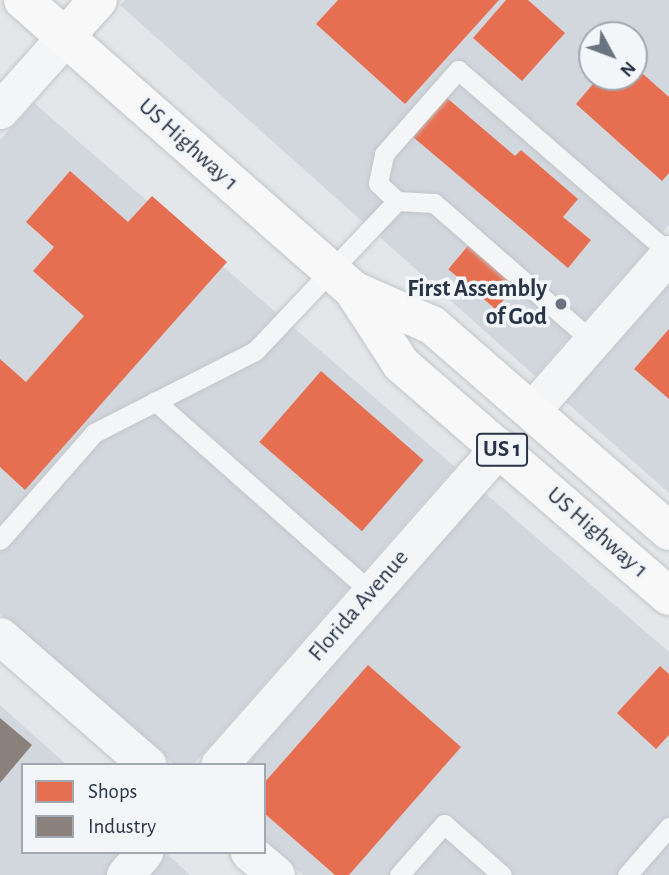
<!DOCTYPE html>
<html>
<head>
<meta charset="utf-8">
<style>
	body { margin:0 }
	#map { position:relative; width:669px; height:875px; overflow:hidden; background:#e4e7ea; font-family:"Alegreya Sans",sans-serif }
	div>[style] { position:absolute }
	.built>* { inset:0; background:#d2d7de }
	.shops>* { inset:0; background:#e76f51; transform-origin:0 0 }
	.industry>* { inset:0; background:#8a817c }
	.roads { filter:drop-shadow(0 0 2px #c2c5c8) drop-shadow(0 0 2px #c2c5c8) }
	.lane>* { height:19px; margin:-9.5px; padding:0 9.5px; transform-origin:9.5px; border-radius:9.5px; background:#f4f5f7 }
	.street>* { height:37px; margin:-18.5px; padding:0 18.5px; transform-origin:18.5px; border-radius:18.5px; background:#f4f5f7 }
	.secondary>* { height:38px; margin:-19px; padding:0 19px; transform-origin:19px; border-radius:19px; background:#f8f8f8 }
	.primary>* { height:38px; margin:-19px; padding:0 19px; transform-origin:19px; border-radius:19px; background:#f8f8f8 }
	.dots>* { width:19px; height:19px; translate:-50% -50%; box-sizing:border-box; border:4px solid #f3f6f9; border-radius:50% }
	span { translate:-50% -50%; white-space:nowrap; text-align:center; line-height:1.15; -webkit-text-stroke:7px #f3f6f9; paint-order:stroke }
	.shield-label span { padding:2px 5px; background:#f3f6f9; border:2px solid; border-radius:5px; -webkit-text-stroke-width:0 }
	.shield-label { font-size:23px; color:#283447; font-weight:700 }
	.street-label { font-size:24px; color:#283447 }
	.poi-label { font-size:24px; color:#283447; font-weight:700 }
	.right { translate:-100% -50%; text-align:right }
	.legend { position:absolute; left:21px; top:763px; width:245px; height:91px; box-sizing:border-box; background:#f3f6f9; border:2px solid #a2a8b2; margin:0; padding:9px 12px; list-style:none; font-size:21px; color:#283447 }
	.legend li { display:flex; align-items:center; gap:14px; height:35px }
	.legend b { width:35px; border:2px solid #a2a8b2 }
	.north { position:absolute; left:578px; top:21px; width:70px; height:70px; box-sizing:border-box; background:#f3f6f9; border:2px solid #a2a8b2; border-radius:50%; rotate:131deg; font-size:19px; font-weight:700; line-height:28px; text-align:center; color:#283447 }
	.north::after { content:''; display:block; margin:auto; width:24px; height:32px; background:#6a7380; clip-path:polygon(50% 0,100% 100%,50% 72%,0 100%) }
</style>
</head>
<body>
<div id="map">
	<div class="built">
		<div style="clip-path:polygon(evenodd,125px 0,669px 0,669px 225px,535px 376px,120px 5px,125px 0,592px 35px,634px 35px,634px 77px,592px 77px,592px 35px)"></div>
		<div style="clip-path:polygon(34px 103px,455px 467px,193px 765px,175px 765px,0 613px,0 140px)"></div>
		<div style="clip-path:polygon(669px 285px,669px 493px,566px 402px)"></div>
		<div style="clip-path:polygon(485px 493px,669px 652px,669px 875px,303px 875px,264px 842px,264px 765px,246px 765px)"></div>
		<div style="clip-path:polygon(0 705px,67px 765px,23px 765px,23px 852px,165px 852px,190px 875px,0 875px)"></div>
	</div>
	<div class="shops">
		<div style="clip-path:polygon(338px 0,499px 0,405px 104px,316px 24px)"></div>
		<div style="clip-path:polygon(506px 0,528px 0,565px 33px,522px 81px,473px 38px)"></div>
		<div style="clip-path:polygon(634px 66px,669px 97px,669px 173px,662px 181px,576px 104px,599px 77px,634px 77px)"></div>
		<div style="clip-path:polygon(447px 98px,515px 156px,521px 150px,578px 199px,563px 217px,591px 240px,568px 268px,413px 137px)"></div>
		<div style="clip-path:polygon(70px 171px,128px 222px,152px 196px,227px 262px,25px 490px,0 467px,0 359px,26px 382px,84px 316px,33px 271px,54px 247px,26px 222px)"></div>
		<div style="left:472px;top:241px;width:62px;height:37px;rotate:40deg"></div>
		<div style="clip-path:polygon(669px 329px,669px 399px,634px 369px)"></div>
		<div style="left:321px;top:371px;width:136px;height:94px;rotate:41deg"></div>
		<div style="clip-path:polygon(368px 665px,461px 747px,349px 875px,335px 875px,264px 813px,264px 783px)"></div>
		<div style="clip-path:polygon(660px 666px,669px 674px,669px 735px,656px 749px,617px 713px)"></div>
	</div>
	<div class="industry">
		<div style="clip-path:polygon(0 718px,32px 745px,0 783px)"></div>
	</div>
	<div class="roads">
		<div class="lane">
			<div style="left:397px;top:201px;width:26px;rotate:-137deg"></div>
			<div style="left:378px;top:183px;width:30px;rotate:-78deg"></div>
			<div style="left:384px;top:154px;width:112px;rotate:-48.6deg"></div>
			<div style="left:458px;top:70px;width:279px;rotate:40.9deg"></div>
			<div style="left:155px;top:401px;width:288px;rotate:41.5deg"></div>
			<div style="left:0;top:540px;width:142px;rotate:-48.7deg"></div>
			<div style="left:94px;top:433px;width:181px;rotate:-27deg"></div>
			<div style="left:255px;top:351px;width:207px;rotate:-46.6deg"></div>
			<div style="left:397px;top:201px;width:37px;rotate:3deg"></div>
			<div style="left:434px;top:203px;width:210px;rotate:41.1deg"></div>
			<div style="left:399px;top:875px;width:68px;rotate:-48.6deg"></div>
			<div style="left:444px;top:824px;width:77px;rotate:41.3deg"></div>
			<div style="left:627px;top:875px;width:64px;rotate:-48.8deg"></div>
		</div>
		<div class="street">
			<div style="left:0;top:110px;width:99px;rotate:-48.3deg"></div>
			<div style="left:531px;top:411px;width:209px;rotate:-48.7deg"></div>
			<div style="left:0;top:636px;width:196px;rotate:41.1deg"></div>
			<div style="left:219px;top:765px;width:424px;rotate:-48.6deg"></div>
			<div style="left:249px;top:852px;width:35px;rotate:40deg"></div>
			<div style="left:125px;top:875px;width:30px;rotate:-50deg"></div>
		</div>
		<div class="secondary">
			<div style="left:66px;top:36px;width:48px;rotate:-48.4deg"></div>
		</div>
		<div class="primary">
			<div style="left:23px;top:0;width:439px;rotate:41.3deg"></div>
			<div style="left:353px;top:290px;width:86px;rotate:23.9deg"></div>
			<div style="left:432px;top:325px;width:314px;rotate:41deg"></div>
			<div style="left:353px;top:290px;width:88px;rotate:57deg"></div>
			<div style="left:401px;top:364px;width:354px;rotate:40.9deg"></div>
		</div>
	</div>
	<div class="dots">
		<div style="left:561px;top:304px;background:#6a7380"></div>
	</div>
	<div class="shield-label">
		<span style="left:502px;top:450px">US 1</span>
	</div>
	<div class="street-label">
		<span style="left:188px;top:145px;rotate:42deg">US Highway 1</span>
		<span style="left:597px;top:533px;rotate:41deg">US Highway 1</span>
		<span style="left:359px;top:606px;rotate:-49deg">Florida Avenue</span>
	</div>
	<div class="poi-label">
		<span class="right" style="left:547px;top:304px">First Assembly<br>of God</span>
	</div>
	<ul class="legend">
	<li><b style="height:19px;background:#e76f51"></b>Shops</li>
	<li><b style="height:19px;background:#8a817c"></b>Industry</li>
	</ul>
	<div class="north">N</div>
</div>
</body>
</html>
